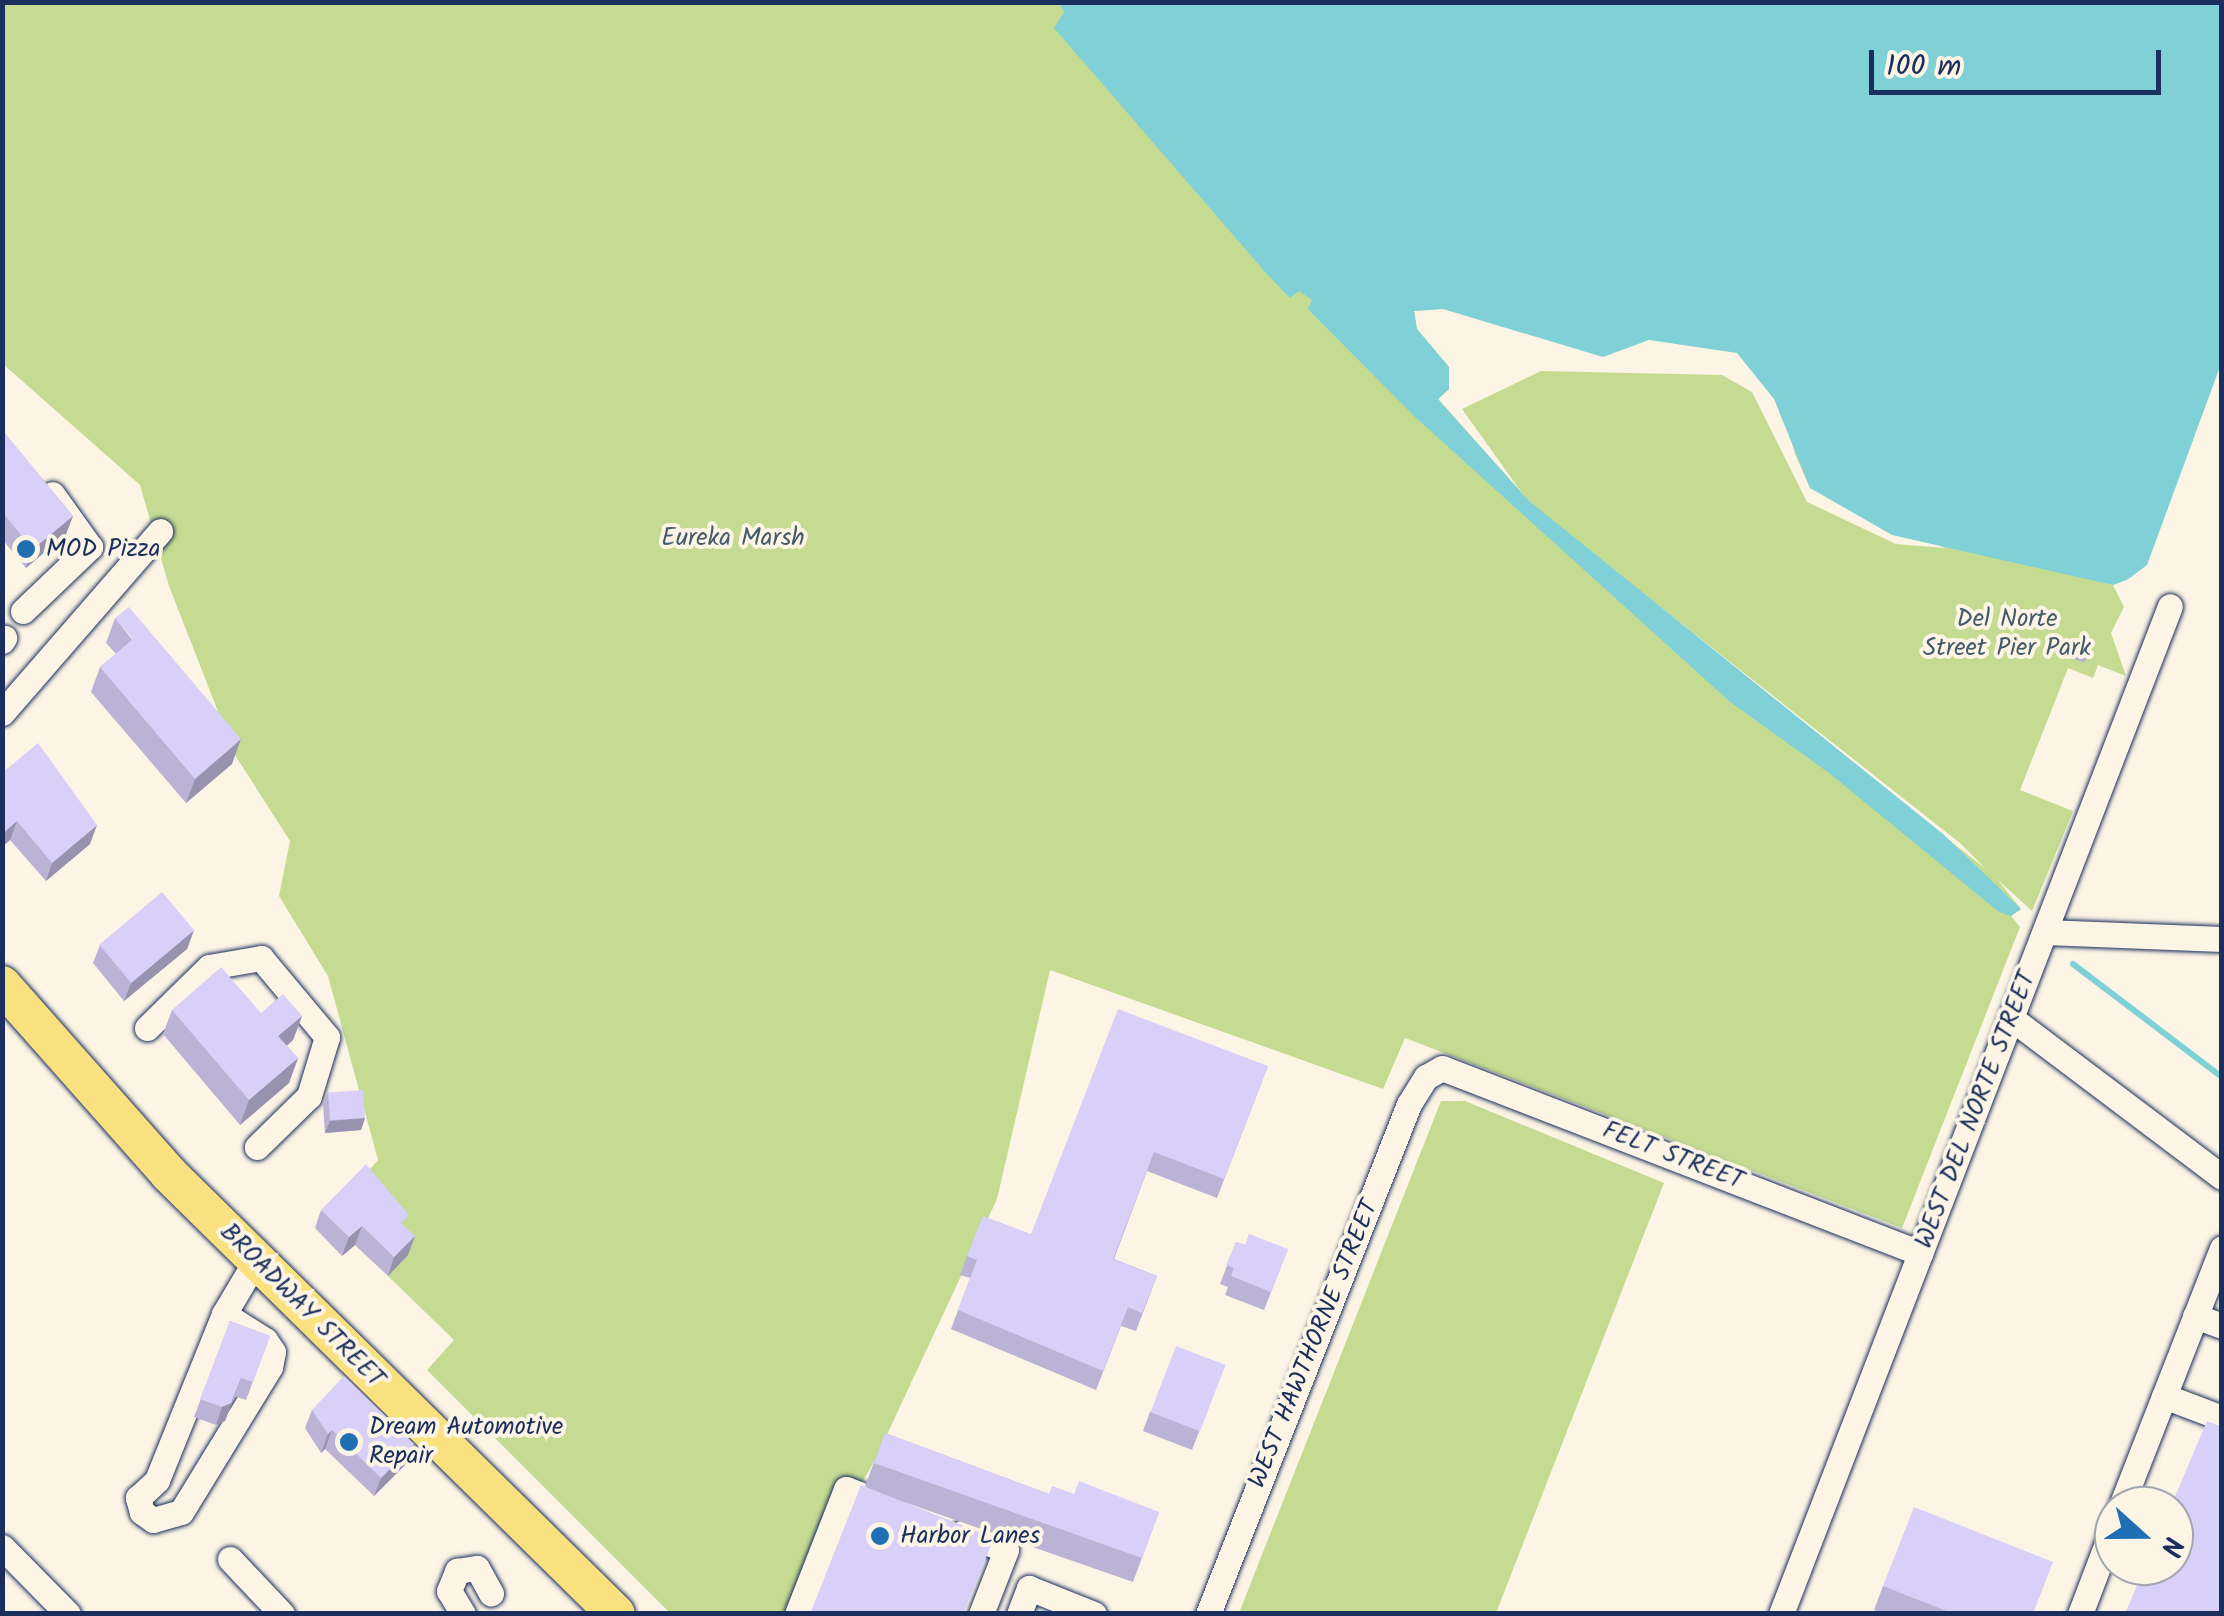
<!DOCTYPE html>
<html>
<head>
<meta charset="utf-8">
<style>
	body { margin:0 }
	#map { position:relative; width:2224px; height:1616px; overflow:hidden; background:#fcf5e5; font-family:Kalam,sans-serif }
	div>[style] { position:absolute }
	.green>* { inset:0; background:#c4db91 }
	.water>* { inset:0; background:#7fd0d7 }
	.pier>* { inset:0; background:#fcf5e5 }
	.stream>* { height:6px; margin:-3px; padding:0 3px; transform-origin:3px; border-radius:3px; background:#7fd0d7 }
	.roads { filter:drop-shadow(0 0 2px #1b2f5e) drop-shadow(0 0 2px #1b2f5e) }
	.minor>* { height:25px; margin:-12.5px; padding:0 12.5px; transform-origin:12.5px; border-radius:12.5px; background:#fcf5e5 }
	.highway>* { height:38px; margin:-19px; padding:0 19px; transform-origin:19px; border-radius:19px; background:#fae180 }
	.wall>* { inset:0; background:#bab3d5; transform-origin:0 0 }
	.shaded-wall>* { inset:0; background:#9792ae }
	.building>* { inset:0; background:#d8d0f8; transform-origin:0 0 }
	.dots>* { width:28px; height:28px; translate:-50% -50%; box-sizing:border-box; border:5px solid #fcf5e5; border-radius:50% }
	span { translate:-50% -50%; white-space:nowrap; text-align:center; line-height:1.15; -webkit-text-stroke:8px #fcf5e5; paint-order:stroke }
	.park-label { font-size:25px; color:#455a6b }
	.poi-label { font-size:25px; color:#1b2f5e }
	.left { translate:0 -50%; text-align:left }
	.street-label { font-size:25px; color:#1b2f5e }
	.frame { position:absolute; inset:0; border:5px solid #1b2f5e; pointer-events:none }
	.north { position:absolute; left:2094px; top:1486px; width:100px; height:100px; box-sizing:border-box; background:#fcf5e5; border:2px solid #a2a6af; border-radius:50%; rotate:111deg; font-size:28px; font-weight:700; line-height:40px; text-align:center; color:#1b2f5e }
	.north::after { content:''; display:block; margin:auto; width:35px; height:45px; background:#1f6fb2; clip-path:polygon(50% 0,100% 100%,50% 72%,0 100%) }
	.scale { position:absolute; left:1869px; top:50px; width:292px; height:45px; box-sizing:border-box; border:5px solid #1b2f5e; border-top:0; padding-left:12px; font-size:30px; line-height:35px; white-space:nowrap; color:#1b2f5e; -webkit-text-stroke:8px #fcf5e5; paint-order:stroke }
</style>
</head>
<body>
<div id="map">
	<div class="green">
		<div style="clip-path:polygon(evenodd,2099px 2px,2100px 582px,2113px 585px,2124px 607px,2111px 633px,2126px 676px,2098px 665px,2093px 678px,2068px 668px,2020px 790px,2073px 811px,2032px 911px,1997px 879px,2021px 909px,2011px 916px,2020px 927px,1902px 1228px,1405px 1038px,1383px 1089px,1050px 970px,997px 1199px,876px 1458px,789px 1613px,670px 1613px,427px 1370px,454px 1340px,388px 1276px,359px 1182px,378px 1160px,328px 976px,279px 896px,290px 841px,235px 755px,169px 586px,140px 485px,3px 364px,3px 3px,2099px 2px,1442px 309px,1771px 349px,1795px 454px,1810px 488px,1945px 548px,1896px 544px,1807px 502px,1752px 392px,1722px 375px,1541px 371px,1462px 409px,1522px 493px,1438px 399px,1449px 389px,1449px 367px,1417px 329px,1414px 311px,1442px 309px,2099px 2px,1626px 580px,1960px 843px,1986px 869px,1656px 610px,1626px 580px)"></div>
		<div style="clip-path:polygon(1441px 1101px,1465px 1101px,1664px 1183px,1496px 1613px,1239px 1613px)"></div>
	</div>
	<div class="water">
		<div style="clip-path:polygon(1059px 2px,2221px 3px,2221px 420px,2149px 572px,2113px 585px,1892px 535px,1810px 488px,1774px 399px,1737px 353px,1649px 340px,1603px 357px,1443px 309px,1414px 311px,1417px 329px,1449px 367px,1449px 389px,1438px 399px,1529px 501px,1943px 834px,2021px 909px,2011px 916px,1999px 912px,1829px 773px,1729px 701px,1414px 416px,1308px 309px,1312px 300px,1299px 291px,1290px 298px,1266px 273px,1054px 28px,1064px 12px)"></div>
	</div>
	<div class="pier">
		<div style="clip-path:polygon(2221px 364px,2222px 434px,2175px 549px,2152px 576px,2115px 589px,2147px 565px)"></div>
	</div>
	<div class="stream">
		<div style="left:2073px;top:964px;width:187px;rotate:37.2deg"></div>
	</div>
	<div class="roads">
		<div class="minor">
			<div style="left:23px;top:611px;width:93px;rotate:-43.7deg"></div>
			<div style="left:90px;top:547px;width:65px;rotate:-125.6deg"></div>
			<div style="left:2px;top:641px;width:4px;rotate:-56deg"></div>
			<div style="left:2px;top:713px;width:241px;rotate:-49deg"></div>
			<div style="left:2045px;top:932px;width:177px;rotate:2.3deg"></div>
			<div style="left:2011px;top:1018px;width:264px;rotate:37deg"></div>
			<div style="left:147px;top:1028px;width:87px;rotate:-44.5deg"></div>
			<div style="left:209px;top:967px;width:53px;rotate:-9.8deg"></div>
			<div style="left:261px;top:958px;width:103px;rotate:50.1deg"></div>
			<div style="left:327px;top:1037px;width:62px;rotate:107deg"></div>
			<div style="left:309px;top:1096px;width:73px;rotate:135.6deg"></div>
			<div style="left:224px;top:1314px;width:49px;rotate:32.4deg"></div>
			<div style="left:265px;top:1340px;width:14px;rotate:56deg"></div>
			<div style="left:273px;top:1352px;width:15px;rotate:101deg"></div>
			<div style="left:270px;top:1367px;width:170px;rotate:121.5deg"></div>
			<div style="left:181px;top:1512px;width:29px;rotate:164deg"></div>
			<div style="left:153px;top:1520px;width:14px;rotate:-144deg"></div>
			<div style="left:142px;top:1512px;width:15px;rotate:-106deg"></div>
			<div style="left:138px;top:1498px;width:26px;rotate:-43deg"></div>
			<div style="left:157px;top:1480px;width:179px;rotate:-68deg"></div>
			<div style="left:224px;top:1314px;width:63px;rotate:-59.3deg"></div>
			<div style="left:2195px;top:1316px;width:29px;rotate:20deg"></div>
			<div style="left:2164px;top:1396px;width:62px;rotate:20.8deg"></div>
			<div style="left:2121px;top:1506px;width:277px;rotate:-68.6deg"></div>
			<div style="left:962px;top:1533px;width:47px;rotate:21.1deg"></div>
			<div style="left:1006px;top:1550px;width:69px;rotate:111.3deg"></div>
			<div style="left:2px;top:1547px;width:94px;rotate:45.4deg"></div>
			<div style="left:230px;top:1559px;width:76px;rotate:46.6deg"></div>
			<div style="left:463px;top:1614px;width:27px;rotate:-121deg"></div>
			<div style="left:449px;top:1591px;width:22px;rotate:-68deg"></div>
			<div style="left:457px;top:1571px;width:20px;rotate:-9deg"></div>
			<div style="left:477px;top:1568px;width:29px;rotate:61deg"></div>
			<div style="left:797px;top:1614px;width:134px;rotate:-68.6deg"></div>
			<div style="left:846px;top:1489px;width:44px;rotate:21.3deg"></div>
			<div style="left:1019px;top:1614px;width:28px;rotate:-69deg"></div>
			<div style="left:1029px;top:1588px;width:70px;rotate:21.8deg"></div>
			<div style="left:1208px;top:1614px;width:548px;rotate:-68.49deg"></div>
			<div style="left:1409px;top:1104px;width:32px;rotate:-58deg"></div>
			<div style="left:1426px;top:1077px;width:18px;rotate:-29deg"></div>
			<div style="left:1442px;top:1068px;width:513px;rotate:21.16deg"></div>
			<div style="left:1781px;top:1614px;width:1080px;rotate:-68.9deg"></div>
			<div style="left:2080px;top:1614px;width:95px;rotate:-69.1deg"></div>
		</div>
		<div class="highway">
			<div style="left:2px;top:985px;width:252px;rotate:48.5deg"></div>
			<div style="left:169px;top:1174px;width:627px;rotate:44.55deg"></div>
		</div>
	</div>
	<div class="wall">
		<div style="clip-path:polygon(2px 430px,73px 516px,66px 534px,26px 568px,2px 539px)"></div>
		<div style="clip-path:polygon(115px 618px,232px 764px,186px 803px,91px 692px,100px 667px,116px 654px,106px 643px)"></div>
		<div style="left:2081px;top:638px;width:12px;height:22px;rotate:20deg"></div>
		<div style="clip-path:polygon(2px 773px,90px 844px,46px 881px,10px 840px,2px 847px)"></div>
		<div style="clip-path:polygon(194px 930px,187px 949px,124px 1001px,93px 963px,100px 945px)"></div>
		<div style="clip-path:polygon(172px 1010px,302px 1016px,293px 1040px,287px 1046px,298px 1058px,289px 1083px,240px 1125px,163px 1034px)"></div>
		<div style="clip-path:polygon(1268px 1066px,1217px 1198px,1147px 1171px,1114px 1259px,1157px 1276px,1136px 1331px,1121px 1326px,1096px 1390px,951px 1329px,970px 1278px,960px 1275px,967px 1256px,1031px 1234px)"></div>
		<div style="clip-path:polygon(328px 1092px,365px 1118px,361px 1130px,325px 1133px,323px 1105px)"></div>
		<div style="clip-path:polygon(321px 1210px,405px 1227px,415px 1236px,408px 1255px,388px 1276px,355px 1245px,342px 1256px,315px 1228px)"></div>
		<div style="clip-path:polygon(1236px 1242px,1245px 1245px,1288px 1249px,1264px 1310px,1225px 1295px,1228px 1287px,1220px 1284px)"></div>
		<div style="clip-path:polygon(230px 1321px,270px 1336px,246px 1400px,234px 1396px,225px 1421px,216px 1425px,194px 1417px)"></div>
		<div style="clip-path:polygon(1225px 1365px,1192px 1450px,1143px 1431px,1150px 1412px)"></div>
		<div style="clip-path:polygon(312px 1410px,414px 1444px,407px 1463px,374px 1496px,325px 1449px,321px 1453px,305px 1428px)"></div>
		<div style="clip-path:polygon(885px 1433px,1049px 1494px,1074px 1494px,1159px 1512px,1133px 1582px,901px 1501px,985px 1563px,865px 1486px)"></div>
		<div style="clip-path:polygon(1883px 1586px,2034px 1614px,1882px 1614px,1874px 1610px)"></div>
	</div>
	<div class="shaded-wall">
		<div style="clip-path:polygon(73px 516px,66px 534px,26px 568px,33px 549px)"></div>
		<div style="clip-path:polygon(241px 739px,232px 764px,186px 803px,195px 779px)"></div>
		<div style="clip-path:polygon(17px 821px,10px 840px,2px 847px,2px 834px)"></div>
		<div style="clip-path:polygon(97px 825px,90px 844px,46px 881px,52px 863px)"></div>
		<div style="clip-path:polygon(194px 930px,187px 949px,124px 1001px,131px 983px)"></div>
		<div style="clip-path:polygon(302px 1016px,293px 1040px,269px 1060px,278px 1036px)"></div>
		<div style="clip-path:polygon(298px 1058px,289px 1083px,240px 1125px,249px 1100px)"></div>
		<div style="clip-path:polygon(365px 1118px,361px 1130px,325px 1133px,330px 1121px)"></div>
		<div style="clip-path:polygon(362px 1226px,355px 1245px,342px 1256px,349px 1237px)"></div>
		<div style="clip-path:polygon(415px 1236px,408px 1255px,388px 1276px,394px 1257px)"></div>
		<div style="clip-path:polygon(241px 1378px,225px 1421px,216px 1425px,222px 1407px)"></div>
		<div style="clip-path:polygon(332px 1430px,325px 1449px,321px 1453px,328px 1434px)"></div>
		<div style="clip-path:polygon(414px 1444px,407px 1463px,374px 1496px,381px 1478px)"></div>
	</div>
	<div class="building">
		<div style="clip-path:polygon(2px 430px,73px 516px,33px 549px,2px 512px)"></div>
		<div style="clip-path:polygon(129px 607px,241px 739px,195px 779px,100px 667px,133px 639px,115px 618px)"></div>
		<div style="left:2081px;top:638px;width:12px;height:15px;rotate:20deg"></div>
		<div style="clip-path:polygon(38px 743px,97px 825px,52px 863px,17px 821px,2px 834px,2px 773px)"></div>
		<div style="left:162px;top:892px;width:50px;height:82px;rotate:50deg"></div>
		<div style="clip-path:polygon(221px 967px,261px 1013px,283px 994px,302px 1016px,278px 1036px,298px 1058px,249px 1100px,172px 1010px)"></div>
		<div style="clip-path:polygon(1118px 1009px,1268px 1066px,1224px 1179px,1154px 1152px,1113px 1259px,1157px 1276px,1142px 1313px,1128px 1307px,1103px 1371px,958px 1310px,977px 1260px,967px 1256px,983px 1216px,1031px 1234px)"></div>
		<div style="left:363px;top:1090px;width:28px;height:35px;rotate:86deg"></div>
		<div style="clip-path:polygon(366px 1164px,409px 1215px,401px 1223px,415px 1236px,394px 1257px,362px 1226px,349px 1237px,321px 1210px)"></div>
		<div style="clip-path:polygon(1249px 1234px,1288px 1249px,1271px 1292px,1231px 1276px,1234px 1268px,1226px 1265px,1236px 1242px,1245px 1245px)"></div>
		<div style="clip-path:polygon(230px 1321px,270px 1336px,253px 1382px,241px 1378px,231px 1403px,222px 1407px,200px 1399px)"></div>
		<div style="left:1176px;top:1346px;width:53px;height:71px;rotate:21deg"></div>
		<div style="clip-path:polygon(344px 1376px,414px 1444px,381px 1478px,332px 1430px,328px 1434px,312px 1410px)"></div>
		<div style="clip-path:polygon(2207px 1421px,2222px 1427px,2222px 1614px,2125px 1614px,2145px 1566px,2174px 1566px,2174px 1506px,2171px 1506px)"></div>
		<div style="clip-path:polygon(885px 1433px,1049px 1494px,1052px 1486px,1074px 1494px,1079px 1481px,1159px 1512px,1142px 1558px,874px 1463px)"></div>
		<div style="clip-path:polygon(861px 1485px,994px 1538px,963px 1614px,810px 1614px)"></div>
		<div style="clip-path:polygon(1914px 1507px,2053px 1562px,2033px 1614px,1954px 1614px,1883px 1586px)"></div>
	</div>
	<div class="dots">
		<div style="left:26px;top:549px;background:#1f6fb2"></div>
		<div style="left:349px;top:1442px;background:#1f6fb2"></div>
		<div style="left:880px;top:1536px;background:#1f6fb2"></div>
	</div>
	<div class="park-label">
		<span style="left:733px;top:538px">Eureka Marsh</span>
		<span style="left:2007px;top:634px">Del Norte<br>Street Pier Park</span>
	</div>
	<div class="poi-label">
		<span class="left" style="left:46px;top:549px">MOD Pizza</span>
		<span class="left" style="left:369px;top:1442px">Dream Automotive<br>Repair</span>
		<span class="left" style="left:900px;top:1536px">Harbor Lanes</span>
	</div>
	<div class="street-label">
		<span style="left:1976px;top:1110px;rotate:-69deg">WEST DEL NORTE STREET</span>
		<span style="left:1673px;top:1156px;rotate:21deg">FELT STREET</span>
		<span style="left:302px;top:1306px;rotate:45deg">BROADWAY STREET</span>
		<span style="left:1314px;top:1344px;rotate:-68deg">WEST HAWTHORNE STREET</span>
	</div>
	<div class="frame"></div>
	<div class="north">N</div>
	<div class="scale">100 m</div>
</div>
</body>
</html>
